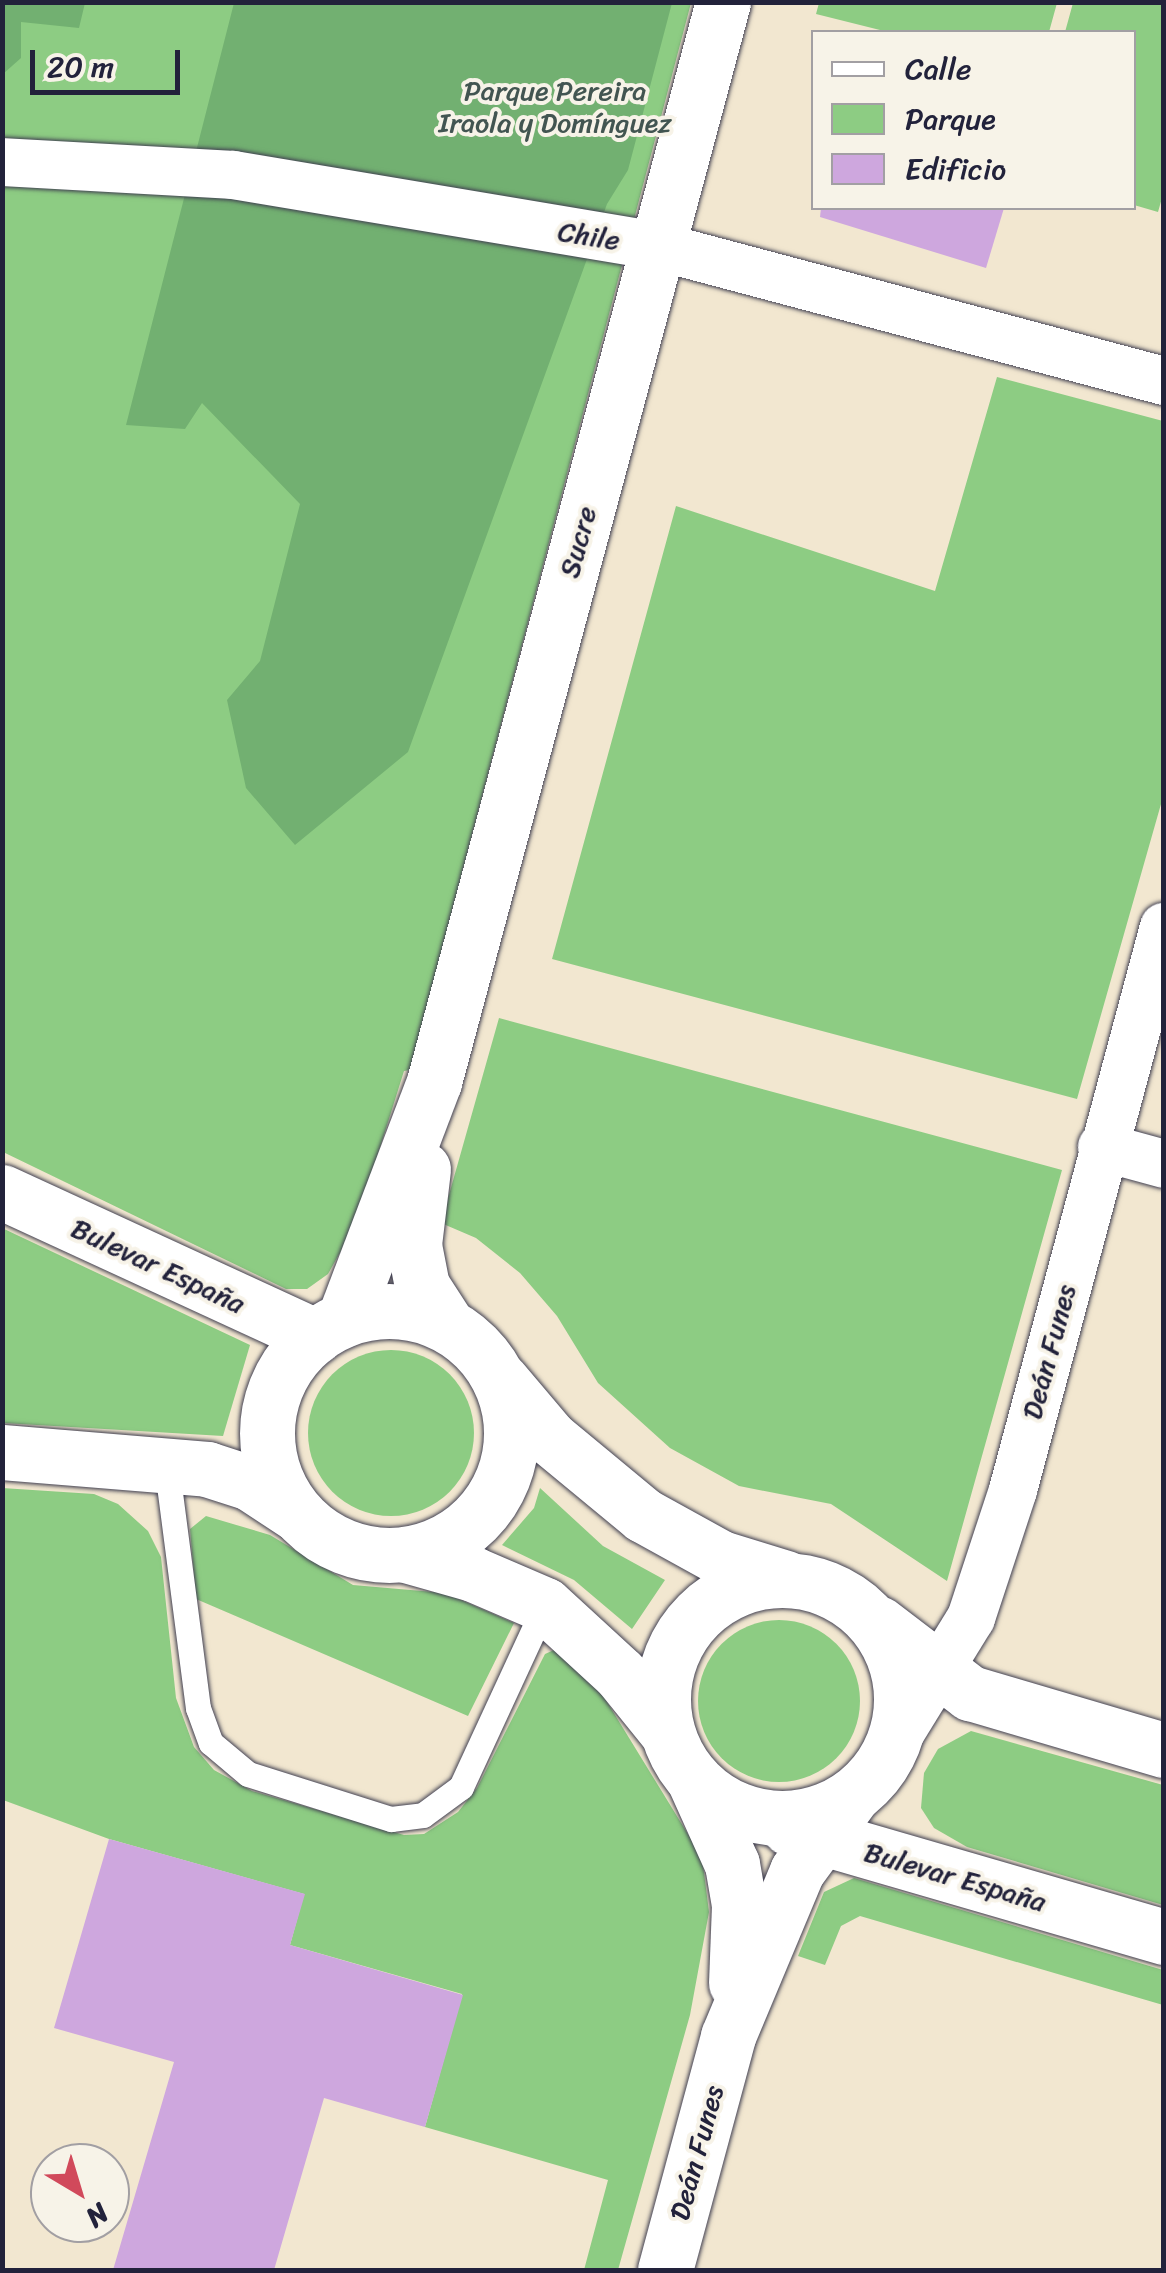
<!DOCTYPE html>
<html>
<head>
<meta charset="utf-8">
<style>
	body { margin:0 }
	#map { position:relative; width:1166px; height:2273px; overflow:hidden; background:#f2e7d0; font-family:Sriracha,sans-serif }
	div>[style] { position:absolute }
	.green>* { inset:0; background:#8dcc83 }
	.round { border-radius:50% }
	.forest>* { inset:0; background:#72b071 }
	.building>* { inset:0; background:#cea7de }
	.roads { filter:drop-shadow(0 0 2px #414051) drop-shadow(0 0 2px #414051) }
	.lane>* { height:25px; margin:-12.5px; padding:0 12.5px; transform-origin:12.5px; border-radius:12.5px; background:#fff }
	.street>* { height:48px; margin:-24px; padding:0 24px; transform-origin:24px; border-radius:24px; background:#fff }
	.secondary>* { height:55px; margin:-27.5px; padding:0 27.5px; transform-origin:27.5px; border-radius:27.5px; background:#fff }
	.secondary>.ring { margin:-27.5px; padding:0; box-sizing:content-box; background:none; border:55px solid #fff; border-radius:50% }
	span { translate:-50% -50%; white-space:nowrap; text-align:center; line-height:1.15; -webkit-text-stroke:8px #f7f3e8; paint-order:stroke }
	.park-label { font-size:28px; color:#425551 }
	.street-label { font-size:28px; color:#22223b }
	.frame { position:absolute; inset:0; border:5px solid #22223b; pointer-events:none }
	.legend { position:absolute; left:811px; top:30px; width:325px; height:180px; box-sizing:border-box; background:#f7f3e8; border:2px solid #a29fa3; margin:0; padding:12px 18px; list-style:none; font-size:30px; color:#22223b }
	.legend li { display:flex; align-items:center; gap:20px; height:50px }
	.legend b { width:50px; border:2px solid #a29fa3 }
	.north { position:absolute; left:30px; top:2143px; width:100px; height:100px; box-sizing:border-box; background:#f7f3e8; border:2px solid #a29fa3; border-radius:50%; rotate:142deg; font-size:28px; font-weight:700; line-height:40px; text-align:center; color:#22223b }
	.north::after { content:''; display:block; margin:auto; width:35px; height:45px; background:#d1495b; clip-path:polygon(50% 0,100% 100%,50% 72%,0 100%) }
	.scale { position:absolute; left:30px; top:50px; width:150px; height:45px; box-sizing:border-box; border:5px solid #22223b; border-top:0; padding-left:12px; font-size:30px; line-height:35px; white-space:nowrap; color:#22223b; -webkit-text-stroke:8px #f7f3e8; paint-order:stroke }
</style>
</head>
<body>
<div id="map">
	<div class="green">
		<div style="clip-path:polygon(2px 3px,691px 3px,410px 1070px,404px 1071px,356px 1224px,328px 1274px,307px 1289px,286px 1289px,3px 1152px)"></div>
		<div style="clip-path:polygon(819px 3px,819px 2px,1057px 3px,1049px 32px,888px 32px,816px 14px)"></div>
		<div style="clip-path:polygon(1073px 3px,1163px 3px,1164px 191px,1158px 212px,1134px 205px,1134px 32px,1065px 32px)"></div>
		<div style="clip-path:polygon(997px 377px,1163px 421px,1163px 797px,1077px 1099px,552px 959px,676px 506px,935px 591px)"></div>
		<div style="clip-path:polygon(499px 1018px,1062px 1170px,947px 1581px,831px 1504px,739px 1486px,670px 1448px,598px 1383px,557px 1316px,520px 1273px,476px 1238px,441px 1223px)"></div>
		<div style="clip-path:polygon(2px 1228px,250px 1345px,223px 1436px,3px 1423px)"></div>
		<div class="round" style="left:308px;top:1350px;width:166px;height:166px"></div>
		<div style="clip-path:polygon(2px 1488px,94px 1494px,118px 1504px,148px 1531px,161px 1557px,176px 1698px,194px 1747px,214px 1770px,252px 1791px,404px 1835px,424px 1834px,458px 1812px,477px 1788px,545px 1654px,554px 1650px,604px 1697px,702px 1857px,709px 1912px,690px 2015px,618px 2270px,584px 2270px,608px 2180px,425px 2127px,462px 1994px,290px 1945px,304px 1894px,109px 1839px,3px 1800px)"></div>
		<div style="clip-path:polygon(540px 1488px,603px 1546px,665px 1580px,632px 1629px,574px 1580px,502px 1545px,534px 1508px)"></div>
		<div style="clip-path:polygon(206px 1516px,270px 1535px,353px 1585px,445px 1593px,514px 1623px,468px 1716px,196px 1599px,190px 1529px)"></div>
		<div class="round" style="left:698px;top:1620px;width:162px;height:162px"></div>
		<div style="clip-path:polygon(971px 1731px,1163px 1785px,1163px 1905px,967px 1847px,934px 1828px,921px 1808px,924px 1773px,938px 1749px)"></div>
		<div style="clip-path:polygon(854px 1878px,1163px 1970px,1163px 2005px,860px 1916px,841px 1926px,825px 1965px,798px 1956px,824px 1892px)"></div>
	</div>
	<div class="forest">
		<div style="clip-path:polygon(3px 2px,85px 2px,85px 3px,79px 28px,21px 22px,21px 58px,3px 74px)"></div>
		<div style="clip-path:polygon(234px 3px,672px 3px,628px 170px,607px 204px,408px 752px,295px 845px,246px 788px,227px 700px,260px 661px,300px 504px,202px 403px,185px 429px,126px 425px)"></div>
	</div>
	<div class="building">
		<div style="clip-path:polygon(821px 208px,1004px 208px,986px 268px,820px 217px)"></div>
		<div style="clip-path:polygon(109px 1839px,305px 1894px,290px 1945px,463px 1995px,425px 2127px,324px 2098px,274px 2270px,113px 2270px,174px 2062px,54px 2028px)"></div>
	</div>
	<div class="roads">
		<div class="lane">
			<div style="left:166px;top:1462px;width:248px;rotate:82.6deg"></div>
			<div style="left:198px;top:1708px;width:37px;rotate:70deg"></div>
			<div style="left:211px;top:1743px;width:48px;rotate:40deg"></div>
			<div style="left:248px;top:1774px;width:150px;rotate:17.5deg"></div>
			<div style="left:391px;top:1819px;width:32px;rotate:-7deg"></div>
			<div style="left:423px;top:1815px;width:47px;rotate:-36.4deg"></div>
			<div style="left:461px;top:1787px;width:200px;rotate:-65.2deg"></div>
		</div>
		<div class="street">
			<div style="left:2px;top:162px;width:231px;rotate:3.2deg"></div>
			<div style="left:233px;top:175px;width:430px;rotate:9.5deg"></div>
			<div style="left:657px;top:246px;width:525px;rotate:14.91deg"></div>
			<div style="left:1102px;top:1147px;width:64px;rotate:15.3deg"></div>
			<div style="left:886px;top:1756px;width:162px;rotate:-58.4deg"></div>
			<div style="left:971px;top:1618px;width:135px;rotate:-71.8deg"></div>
			<div style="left:1013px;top:1490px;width:583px;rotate:-74.99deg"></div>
		</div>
		<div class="secondary">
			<div style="left:423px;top:1169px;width:77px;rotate:96.8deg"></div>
			<div style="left:414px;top:1245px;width:42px;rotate:79deg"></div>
			<div style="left:422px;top:1286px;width:44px;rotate:57deg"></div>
			<div style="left:2px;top:1192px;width:345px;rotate:24.7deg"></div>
			<div class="ring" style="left:267px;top:1311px;width:189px;height:189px"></div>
			<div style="left:344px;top:1319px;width:254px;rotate:-69.2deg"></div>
			<div style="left:434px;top:1082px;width:1118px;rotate:-75.02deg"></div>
			<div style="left:501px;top:1380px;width:76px;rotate:49.8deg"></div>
			<div style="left:550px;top:1438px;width:121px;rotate:39.6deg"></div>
			<div style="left:643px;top:1515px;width:89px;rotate:28.9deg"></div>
			<div style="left:721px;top:1558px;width:68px;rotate:17.1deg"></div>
			<div style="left:2px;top:1452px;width:206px;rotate:4.7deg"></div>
			<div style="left:207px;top:1469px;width:45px;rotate:18deg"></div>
			<div style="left:250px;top:1483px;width:56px;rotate:33.4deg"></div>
			<div style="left:406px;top:1555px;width:70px;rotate:15.8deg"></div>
			<div style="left:473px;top:1574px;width:78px;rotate:23.3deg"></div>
			<div style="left:545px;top:1605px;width:102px;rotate:42.6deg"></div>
			<div style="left:620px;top:1674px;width:73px;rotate:51.1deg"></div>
			<div class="ring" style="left:663px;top:1580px;width:183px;height:183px"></div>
			<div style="left:878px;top:1623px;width:116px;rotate:37.3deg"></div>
			<div style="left:970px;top:1693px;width:202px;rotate:16.4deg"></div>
			<div style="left:694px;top:1780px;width:92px;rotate:65.7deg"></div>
			<div style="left:732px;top:1864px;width:42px;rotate:80.3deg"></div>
			<div style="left:739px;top:1905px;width:78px;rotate:92.2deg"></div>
			<div style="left:789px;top:1828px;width:391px;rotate:16.2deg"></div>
			<div style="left:665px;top:2270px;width:242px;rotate:-74.9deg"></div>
			<div style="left:728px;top:2036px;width:179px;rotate:-67.3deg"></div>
			<div style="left:797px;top:1871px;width:93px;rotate:-53.7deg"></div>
		</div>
	</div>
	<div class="park-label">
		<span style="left:555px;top:107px">Parque Pereira<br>Iraola y Domínguez</span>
	</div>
	<div class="street-label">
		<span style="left:589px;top:236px;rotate:9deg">Chile</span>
		<span style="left:578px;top:542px;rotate:-75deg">Sucre</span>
		<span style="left:158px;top:1266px;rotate:25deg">Bulevar España</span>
		<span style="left:1049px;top:1352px;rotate:-75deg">Deán Funes</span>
		<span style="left:955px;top:1877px;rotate:16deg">Bulevar España</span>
		<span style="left:697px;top:2153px;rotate:-75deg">Deán Funes</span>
	</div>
	<div class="frame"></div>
	<ul class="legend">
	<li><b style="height:12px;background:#fff"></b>Calle</li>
	<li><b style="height:28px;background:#8dcc83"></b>Parque</li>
	<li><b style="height:28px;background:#cea7de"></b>Edificio</li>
	</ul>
	<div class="north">N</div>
	<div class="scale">20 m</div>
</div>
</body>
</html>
